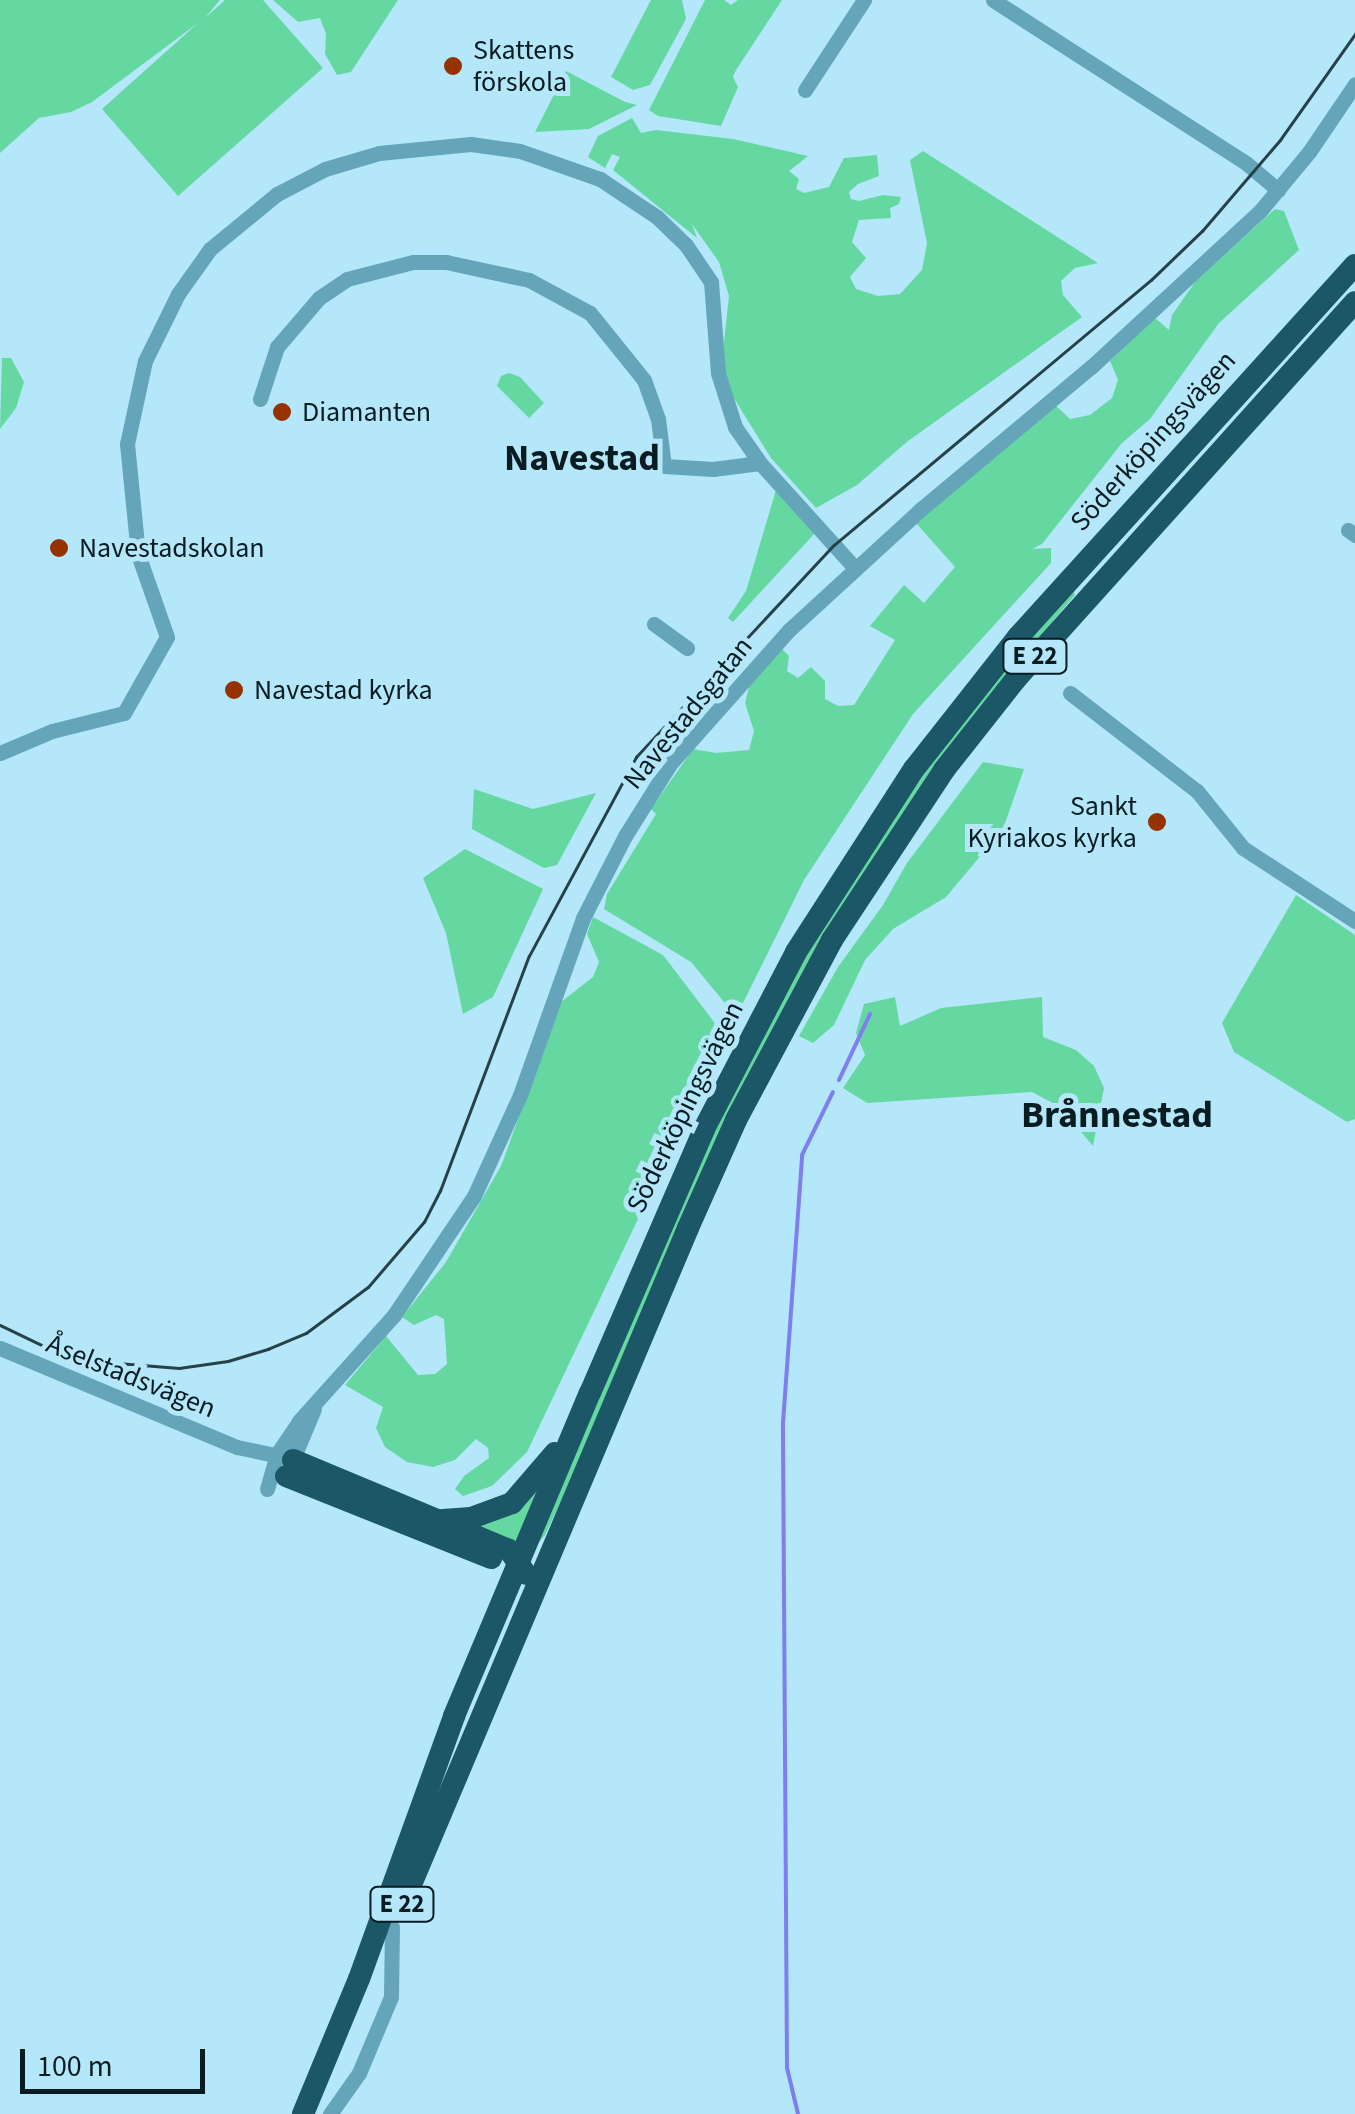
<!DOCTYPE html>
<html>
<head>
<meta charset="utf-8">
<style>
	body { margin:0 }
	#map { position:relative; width:1355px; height:2114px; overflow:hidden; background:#b4e7f9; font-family:"Source Sans 3",sans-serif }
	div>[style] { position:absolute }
	.green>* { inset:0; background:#65d8a1 }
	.stream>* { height:4px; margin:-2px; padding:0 2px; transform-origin:2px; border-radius:2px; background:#7e7eee }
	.minor>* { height:15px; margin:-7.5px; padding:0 7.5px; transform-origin:7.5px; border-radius:7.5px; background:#64a5ba }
	.highway>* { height:22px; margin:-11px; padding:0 11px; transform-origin:11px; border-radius:11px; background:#1c5768 }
	.tram>* { height:2.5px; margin:-1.25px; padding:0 1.25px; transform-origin:1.25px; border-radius:1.25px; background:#274149 }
	.dots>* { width:28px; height:28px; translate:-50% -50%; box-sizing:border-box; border:5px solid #b4e7f9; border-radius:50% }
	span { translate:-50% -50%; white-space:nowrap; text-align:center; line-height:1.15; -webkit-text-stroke:10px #b4e7f9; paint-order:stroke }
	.shield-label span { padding:2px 8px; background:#b4e7f9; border:2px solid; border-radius:8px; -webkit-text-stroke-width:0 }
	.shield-label { font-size:25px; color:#081c22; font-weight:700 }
	.poi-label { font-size:28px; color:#081c22 }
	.left { translate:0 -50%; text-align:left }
	.right { translate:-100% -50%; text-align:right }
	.street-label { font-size:28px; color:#081c22 }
	.district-label { font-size:38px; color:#081c22; font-weight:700 }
	.scale { position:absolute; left:20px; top:2049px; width:185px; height:45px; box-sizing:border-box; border:5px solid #081c22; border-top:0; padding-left:12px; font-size:30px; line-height:35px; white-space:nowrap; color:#081c22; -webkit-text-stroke:8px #b4e7f9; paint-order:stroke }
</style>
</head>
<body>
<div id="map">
	<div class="green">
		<div style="clip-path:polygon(0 0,220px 0,205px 18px,225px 0,263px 0,323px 68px,178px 196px,102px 109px,198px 23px,92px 102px,71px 112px,39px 118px,0 153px)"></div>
		<div style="clip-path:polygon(273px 0,398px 0,351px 72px,337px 75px,325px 54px,326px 34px,320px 18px,298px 22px)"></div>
		<div style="clip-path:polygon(651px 0,682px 0,686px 19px,650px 85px,633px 90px,611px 77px)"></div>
		<div style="clip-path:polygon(705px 0,724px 0,731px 5px,738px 0,782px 0,736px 70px,733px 77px,738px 87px,721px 126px,658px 116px,649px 110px)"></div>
		<div style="clip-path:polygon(566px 71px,625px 102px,637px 105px,589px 129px,535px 132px)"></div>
		<div style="clip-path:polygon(632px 118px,641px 133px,656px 130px,733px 139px,808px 156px,789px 171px,799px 179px,796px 189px,804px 193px,829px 187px,844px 158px,877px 155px,879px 176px,858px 184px,849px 192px,851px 199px,859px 201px,883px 195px,901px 197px,899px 204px,890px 208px,891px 218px,859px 220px,852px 242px,866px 258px,850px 277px,856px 289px,878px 296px,900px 294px,922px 270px,927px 243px,910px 160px,923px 151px,1098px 263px,1075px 268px,1061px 281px,1063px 295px,1082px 317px,908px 441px,857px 485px,816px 508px,771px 458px,732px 395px,722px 360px,729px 296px,719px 262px,692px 224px,697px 238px,613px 170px,620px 157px,612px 154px,605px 168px,588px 157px,598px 136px)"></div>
		<div style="clip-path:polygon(1275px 209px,1284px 211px,1299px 250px,1219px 323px,1150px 419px,1122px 443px,1042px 544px,1032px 549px,1051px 548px,1051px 563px,913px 714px,804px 880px,742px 1005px,729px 1008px,691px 962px,604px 909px,607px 894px,656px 814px,651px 809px,693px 749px,716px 753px,749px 750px,754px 731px,745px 703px,749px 687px,782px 649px,789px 656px,787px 671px,798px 678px,811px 667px,825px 681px,825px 699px,838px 706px,854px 705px,895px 640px,870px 626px,904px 585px,924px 603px,955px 567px,916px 523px,1054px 404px,1070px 419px,1090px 415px,1112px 398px,1118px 380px,1110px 361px,1155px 318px,1169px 330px,1172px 315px,1195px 282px)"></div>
		<div style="clip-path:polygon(2px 358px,11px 358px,24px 382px,16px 408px,0 429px)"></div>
		<div style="clip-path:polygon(509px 373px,520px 377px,544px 403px,529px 418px,497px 386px,501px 376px)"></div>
		<div style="clip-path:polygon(776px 490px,815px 533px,733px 622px,728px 618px,746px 591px)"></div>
		<div style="clip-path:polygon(1073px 589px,1075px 595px,1036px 641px,860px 882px,545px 1535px,533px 1549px,715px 1128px,817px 934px,951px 734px)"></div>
		<div style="clip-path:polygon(983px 762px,1024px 769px,1003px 829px,946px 897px,893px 929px,865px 960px,834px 1025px,813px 1043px,799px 1036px,838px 967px,883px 905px,907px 863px)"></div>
		<div style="clip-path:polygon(474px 789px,533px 809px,596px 793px,557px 865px,544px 868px,472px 829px)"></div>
		<div style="clip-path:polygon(465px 849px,543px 889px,493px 997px,463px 1014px,446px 933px,423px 878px)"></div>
		<div style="clip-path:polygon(1296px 895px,1355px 935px,1355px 1119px,1347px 1122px,1234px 1052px,1222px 1023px)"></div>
		<div style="clip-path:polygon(593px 917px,663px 955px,714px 1022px,719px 1049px,527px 1452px,492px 1486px,463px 1496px,455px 1489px,464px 1476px,489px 1458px,488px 1448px,476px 1439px,455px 1460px,433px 1467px,407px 1462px,385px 1447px,376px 1428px,383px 1407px,345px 1385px,386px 1336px,418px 1375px,435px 1374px,447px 1364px,444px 1319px,436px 1315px,414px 1325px,402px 1317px,446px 1262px,501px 1166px,561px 1002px,593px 977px,599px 962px,587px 934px)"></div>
		<div style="clip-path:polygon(895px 997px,900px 1026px,941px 1008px,1042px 997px,1043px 1037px,1076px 1050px,1094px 1066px,1104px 1088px,1093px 1146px,1060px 1107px,1032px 1092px,867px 1103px,843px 1088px,865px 1055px,856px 1033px,864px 1004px)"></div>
		<div style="clip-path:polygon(540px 1488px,523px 1547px,464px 1526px)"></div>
	</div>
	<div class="stream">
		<div style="left:839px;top:1080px;width:73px;rotate:-64.8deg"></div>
		<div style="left:798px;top:2114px;width:47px;rotate:-103.4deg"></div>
		<div style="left:787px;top:2068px;width:645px;rotate:-90.36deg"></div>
		<div style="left:783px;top:1423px;width:269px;rotate:-85.9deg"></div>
		<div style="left:802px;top:1155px;width:70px;rotate:-63.8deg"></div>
	</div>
	<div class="minor">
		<div style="left:993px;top:0;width:301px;rotate:32.8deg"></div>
		<div style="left:1246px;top:163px;width:42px;rotate:40.2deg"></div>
		<div style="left:805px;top:90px;width:108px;rotate:-56.8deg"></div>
		<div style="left:260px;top:399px;width:55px;rotate:-71.9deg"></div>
		<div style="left:277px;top:347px;width:65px;rotate:-49.4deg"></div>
		<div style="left:319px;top:298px;width:34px;rotate:-34deg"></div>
		<div style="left:347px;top:279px;width:68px;rotate:-14.4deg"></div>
		<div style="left:413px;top:262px;width:33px"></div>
		<div style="left:446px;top:262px;width:85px;rotate:12.2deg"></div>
		<div style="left:529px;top:280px;width:69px;rotate:28.4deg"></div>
		<div style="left:590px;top:313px;width:86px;rotate:51.1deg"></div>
		<div style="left:644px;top:380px;width:41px;rotate:70.3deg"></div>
		<div style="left:658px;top:419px;width:47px;rotate:82.7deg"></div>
		<div style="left:664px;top:466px;width:49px;rotate:3.5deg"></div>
		<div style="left:713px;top:469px;width:47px;rotate:-7.3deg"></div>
		<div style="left:1348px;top:530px;width:9px;rotate:36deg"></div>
		<div style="left:654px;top:624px;width:41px;rotate:36deg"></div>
		<div style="left:1070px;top:693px;width:160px;rotate:37.7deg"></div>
		<div style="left:1197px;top:791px;width:73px;rotate:51.1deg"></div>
		<div style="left:1243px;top:848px;width:134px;rotate:33.1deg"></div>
		<div style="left:0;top:753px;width:56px;rotate:-22.9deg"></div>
		<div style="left:52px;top:731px;width:74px;rotate:-14deg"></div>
		<div style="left:124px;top:713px;width:87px;rotate:-60.5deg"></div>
		<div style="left:167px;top:637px;width:88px;rotate:-109.3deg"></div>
		<div style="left:138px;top:554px;width:111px;rotate:-95.7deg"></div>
		<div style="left:127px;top:444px;width:85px;rotate:-77.8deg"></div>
		<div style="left:145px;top:361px;width:75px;rotate:-63.8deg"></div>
		<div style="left:178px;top:294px;width:55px;rotate:-54.6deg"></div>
		<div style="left:210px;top:249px;width:87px;rotate:-39.4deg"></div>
		<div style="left:277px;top:194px;width:54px;rotate:-27.5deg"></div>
		<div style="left:325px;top:169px;width:56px;rotate:-16.5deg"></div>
		<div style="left:379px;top:153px;width:92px;rotate:-5.6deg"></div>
		<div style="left:471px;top:144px;width:49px;rotate:8.1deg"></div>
		<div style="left:520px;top:151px;width:85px;rotate:19.3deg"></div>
		<div style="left:600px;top:179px;width:69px;rotate:33.7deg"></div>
		<div style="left:657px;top:217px;width:40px;rotate:44deg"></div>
		<div style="left:686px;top:245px;width:45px;rotate:56deg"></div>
		<div style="left:711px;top:282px;width:91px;rotate:85.6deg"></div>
		<div style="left:718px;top:373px;width:57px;rotate:72.5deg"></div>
		<div style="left:735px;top:427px;width:44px;rotate:55.2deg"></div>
		<div style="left:760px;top:463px;width:142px;rotate:47.9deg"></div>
		<div style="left:0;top:1348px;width:257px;rotate:22.7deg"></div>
		<div style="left:237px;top:1447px;width:48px;rotate:12deg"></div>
		<div style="left:290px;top:1466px;width:62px;rotate:-67.2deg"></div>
		<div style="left:267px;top:1489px;width:36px;rotate:-74deg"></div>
		<div style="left:277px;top:1454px;width:40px;rotate:-56deg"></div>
		<div style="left:299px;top:1421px;width:142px;rotate:-48.1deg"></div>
		<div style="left:394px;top:1315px;width:143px;rotate:-56.1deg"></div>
		<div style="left:474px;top:1196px;width:111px;rotate:-65.5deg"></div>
		<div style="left:520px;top:1095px;width:188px;rotate:-70.4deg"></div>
		<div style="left:583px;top:918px;width:92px;rotate:-62.9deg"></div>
		<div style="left:625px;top:836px;width:85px;rotate:-58deg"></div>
		<div style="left:670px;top:764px;width:179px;rotate:-48.4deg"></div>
		<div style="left:789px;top:630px;width:179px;rotate:-42.5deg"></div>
		<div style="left:921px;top:509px;width:222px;rotate:-39.9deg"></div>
		<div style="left:1091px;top:367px;width:230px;rotate:-42.7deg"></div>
		<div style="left:1260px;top:211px;width:77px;rotate:-50.3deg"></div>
		<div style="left:1309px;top:152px;width:82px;rotate:-55.9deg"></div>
		<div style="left:330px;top:2114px;width:50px;rotate:-54.7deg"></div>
		<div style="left:359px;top:2073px;width:82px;rotate:-67.2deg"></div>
		<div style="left:391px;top:1997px;width:70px;rotate:-89.2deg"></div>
	</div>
	<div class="highway">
		<div style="left:293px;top:1460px;width:234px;rotate:22.6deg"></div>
		<div style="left:509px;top:1550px;width:29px;rotate:55deg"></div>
		<div style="left:286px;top:1476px;width:221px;rotate:21.8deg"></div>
		<div style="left:443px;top:1520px;width:28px;rotate:-4deg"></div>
		<div style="left:471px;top:1518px;width:44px;rotate:-20.1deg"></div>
		<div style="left:512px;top:1503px;width:66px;rotate:-49.3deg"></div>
		<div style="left:407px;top:1894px;width:723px;rotate:-67.12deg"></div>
		<div style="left:688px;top:1228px;width:118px;rotate:-66deg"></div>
		<div style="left:736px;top:1120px;width:204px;rotate:-61.9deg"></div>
		<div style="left:832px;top:940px;width:204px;rotate:-56.6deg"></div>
		<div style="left:944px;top:770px;width:115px;rotate:-51.7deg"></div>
		<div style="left:1015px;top:680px;width:508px;rotate:-48.03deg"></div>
		<div style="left:303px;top:2114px;width:146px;rotate:-67.5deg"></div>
		<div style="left:359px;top:1979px;width:280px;rotate:-70.1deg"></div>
		<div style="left:454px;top:1716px;width:350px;rotate:-67.2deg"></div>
		<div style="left:590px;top:1393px;width:288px;rotate:-66.6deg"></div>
		<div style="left:704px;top:1129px;width:199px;rotate:-62.5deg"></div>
		<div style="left:796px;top:952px;width:218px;rotate:-57.2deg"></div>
		<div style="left:914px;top:769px;width:168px;rotate:-51.8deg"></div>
		<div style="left:1018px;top:637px;width:502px;rotate:-47.83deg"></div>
	</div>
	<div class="tram">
		<div style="left:0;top:1325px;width:49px;rotate:25.5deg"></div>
		<div style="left:44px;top:1346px;width:51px;rotate:17deg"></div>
		<div style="left:93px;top:1361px;width:86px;rotate:4.7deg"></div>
		<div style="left:179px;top:1368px;width:49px;rotate:-8.1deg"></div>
		<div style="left:228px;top:1361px;width:42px;rotate:-16.7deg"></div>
		<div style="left:268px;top:1349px;width:41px;rotate:-22.8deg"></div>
		<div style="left:306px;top:1333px;width:77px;rotate:-36.6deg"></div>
		<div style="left:368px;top:1287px;width:86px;rotate:-49.3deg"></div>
		<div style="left:424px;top:1222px;width:35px;rotate:-63deg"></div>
		<div style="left:440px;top:1191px;width:251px;rotate:-69.3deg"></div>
		<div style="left:529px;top:956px;width:226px;rotate:-61.7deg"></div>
		<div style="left:636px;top:757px;width:290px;rotate:-47deg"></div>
		<div style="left:834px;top:545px;width:413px;rotate:-39.9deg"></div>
		<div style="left:1151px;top:280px;width:71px;rotate:-43.9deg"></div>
		<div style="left:1202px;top:231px;width:120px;rotate:-49.4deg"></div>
		<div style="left:1280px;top:140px;width:130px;rotate:-54.7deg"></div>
	</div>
	<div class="dots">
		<div style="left:453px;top:66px;background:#963100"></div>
		<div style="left:282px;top:412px;background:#963100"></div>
		<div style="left:59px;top:548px;background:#963100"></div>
		<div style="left:234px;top:690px;background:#963100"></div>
		<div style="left:1157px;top:822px;background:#963100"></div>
	</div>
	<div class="shield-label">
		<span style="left:1035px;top:656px">E 22</span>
		<span style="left:402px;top:1904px">E 22</span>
	</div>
	<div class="poi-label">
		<span class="left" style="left:473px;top:66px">Skattens<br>förskola</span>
		<span class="left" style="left:302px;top:412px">Diamanten</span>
		<span class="left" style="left:79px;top:548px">Navestadskolan</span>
		<span class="left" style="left:254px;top:690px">Navestad kyrka</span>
		<span class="right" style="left:1137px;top:822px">Sankt<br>Kyriakos kyrka</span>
	</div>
	<div class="street-label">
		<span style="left:1153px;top:441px;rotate:-48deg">Söderköpingsvägen</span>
		<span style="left:688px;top:713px;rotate:-51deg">Navestadsgatan</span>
		<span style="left:685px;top:1107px;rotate:-64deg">Söderköpingsvägen</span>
		<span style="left:131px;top:1376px;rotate:22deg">Åselstadsvägen</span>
	</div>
	<div class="district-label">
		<span style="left:582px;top:459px">Navestad</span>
		<span style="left:1117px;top:1116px">Brånnestad</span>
	</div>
	<div class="scale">100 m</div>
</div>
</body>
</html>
